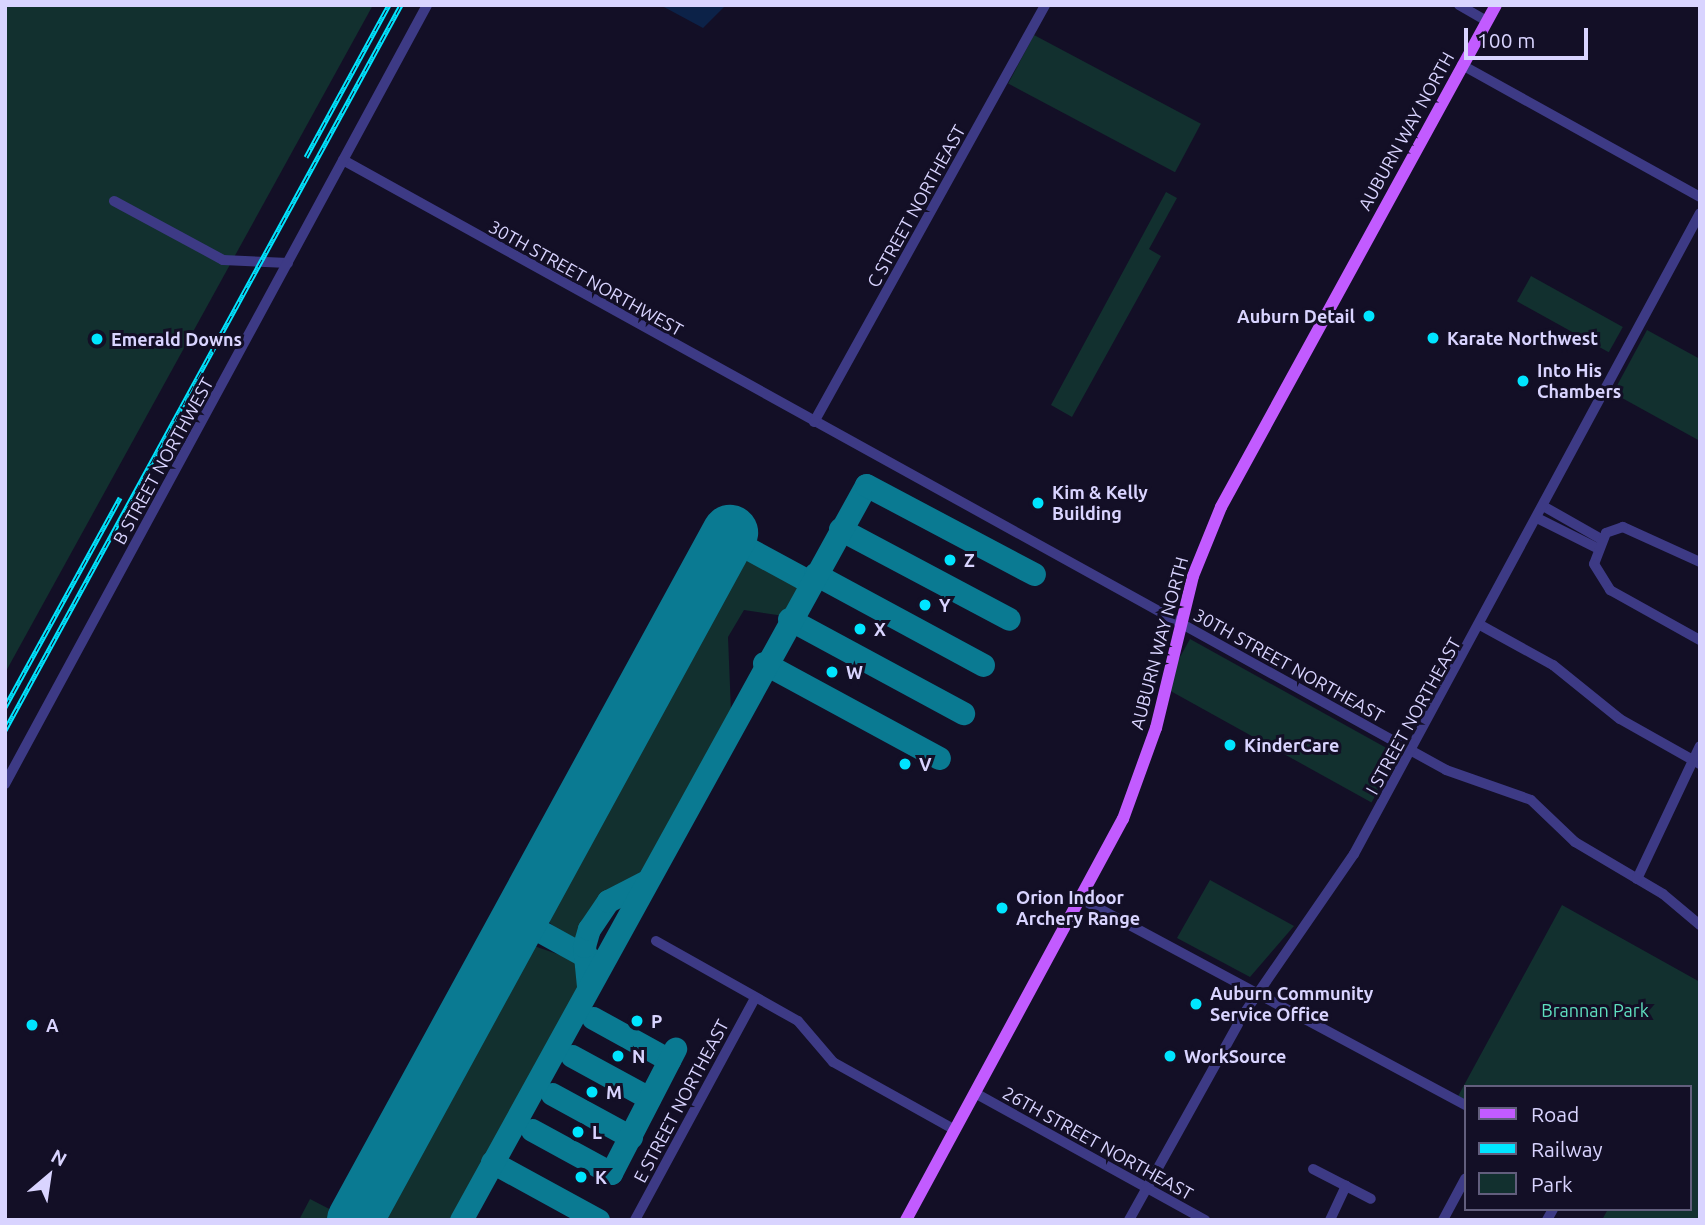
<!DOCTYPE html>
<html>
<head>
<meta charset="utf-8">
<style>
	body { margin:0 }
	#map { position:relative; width:1705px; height:1225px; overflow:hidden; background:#130f26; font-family:Ubuntu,sans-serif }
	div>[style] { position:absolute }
	.green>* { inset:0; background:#12302f; transform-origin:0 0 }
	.water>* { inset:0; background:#0c2248 }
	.taxiway>* { height:23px; margin:-11.5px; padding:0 11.5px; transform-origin:11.5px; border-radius:11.5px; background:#0a7a92 }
	.runway>* { height:56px; margin:-28px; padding:0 28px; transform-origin:28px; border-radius:28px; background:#0a7a92 }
	.minor>* { height:10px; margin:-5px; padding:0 5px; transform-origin:5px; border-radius:5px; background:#3d3a85 }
	.major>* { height:12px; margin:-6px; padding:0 6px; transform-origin:6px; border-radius:6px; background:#c25bff }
	.rail>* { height:5px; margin-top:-2.5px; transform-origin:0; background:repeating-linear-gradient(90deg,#130f26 0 8px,#00e5ff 0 16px); box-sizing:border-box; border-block:2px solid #00e5ff }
	.dots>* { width:19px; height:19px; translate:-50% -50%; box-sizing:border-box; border:4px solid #130f26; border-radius:50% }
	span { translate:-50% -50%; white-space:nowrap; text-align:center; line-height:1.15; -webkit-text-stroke:6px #130f26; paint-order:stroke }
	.street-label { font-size:18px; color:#d9d4ff }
	.poi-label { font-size:18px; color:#d9d4ff; font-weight:700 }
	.right { translate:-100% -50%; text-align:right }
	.left { translate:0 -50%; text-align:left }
	.park-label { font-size:18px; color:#5fe0c0 }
	.frame { position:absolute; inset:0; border:7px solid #d9d4ff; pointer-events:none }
	.legend { position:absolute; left:1464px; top:1085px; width:228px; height:126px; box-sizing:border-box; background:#130f26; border:2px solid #625e7d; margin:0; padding:9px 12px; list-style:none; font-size:21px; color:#d9d4ff }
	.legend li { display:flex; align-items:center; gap:14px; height:35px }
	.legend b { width:35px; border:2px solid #625e7d }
	.north { position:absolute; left:14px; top:1141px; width:70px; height:70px; -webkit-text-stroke:5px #130f26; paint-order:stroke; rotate:29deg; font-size:19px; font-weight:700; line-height:28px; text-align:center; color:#d9d4ff }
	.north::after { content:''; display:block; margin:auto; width:24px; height:32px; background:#d9d4ff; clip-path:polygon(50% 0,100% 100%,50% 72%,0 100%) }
	.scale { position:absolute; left:1464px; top:28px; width:124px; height:32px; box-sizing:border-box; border:4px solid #d9d4ff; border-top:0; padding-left:9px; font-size:21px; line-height:24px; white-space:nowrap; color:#d9d4ff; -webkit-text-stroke:5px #130f26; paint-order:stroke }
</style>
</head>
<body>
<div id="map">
	<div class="green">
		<div style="clip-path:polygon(5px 5px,373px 5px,5px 673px)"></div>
		<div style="left:1034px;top:35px;width:189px;height:55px;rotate:28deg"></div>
		<div style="clip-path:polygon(1166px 192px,1177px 198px,1149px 249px,1161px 256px,1072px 417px,1051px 405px)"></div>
		<div style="left:1531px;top:276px;width:105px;height:29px;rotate:29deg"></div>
		<div style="clip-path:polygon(1647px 330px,1700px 359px,1700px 441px,1613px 393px)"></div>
		<div style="clip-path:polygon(739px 551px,795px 580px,799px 595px,784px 616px,744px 610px,728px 637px,731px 711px,696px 779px,641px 878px,601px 899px,578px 940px,569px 939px,550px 923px,547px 903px)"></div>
		<div style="left:1190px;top:639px;width:238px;height:55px;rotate:29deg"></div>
		<div style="clip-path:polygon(1210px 880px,1294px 926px,1250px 977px,1177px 938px)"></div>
		<div style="clip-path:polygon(1562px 905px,1700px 982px,1700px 1220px,1602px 1220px,1608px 1209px,1689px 1209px,1689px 1087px,1465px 1087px,1465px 1105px,1456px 1100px)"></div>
		<div style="clip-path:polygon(531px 945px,575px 960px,583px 978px,455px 1220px,373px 1220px,517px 957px)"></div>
		<div style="clip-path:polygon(310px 1199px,341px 1215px,339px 1220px,299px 1220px)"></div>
	</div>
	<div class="water">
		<div style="clip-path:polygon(725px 6px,703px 28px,664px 7px,665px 5px)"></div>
	</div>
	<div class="taxiway">
		<div style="left:840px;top:529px;width:191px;rotate:28deg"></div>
		<div style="left:727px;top:537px;width:94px;rotate:28.5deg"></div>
		<div style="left:815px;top:574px;width:191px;rotate:28.4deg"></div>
		<div style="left:789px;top:619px;width:198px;rotate:28.4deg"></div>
		<div style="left:764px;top:663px;width:199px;rotate:28.5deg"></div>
		<div style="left:518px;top:919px;width:87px;rotate:28.9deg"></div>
		<div style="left:588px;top:986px;width:40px;rotate:-95.7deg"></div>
		<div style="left:584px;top:946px;width:18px;rotate:-74deg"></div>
		<div style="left:589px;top:929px;width:34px;rotate:-56deg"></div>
		<div style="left:608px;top:901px;width:42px;rotate:-27.2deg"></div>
		<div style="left:593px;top:1018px;width:87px;rotate:28.9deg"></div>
		<div style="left:572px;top:1056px;width:88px;rotate:28.6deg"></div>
		<div style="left:552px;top:1094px;width:90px;rotate:28.6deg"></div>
		<div style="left:532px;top:1130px;width:90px;rotate:28.6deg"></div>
		<div style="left:611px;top:1173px;width:140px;rotate:-62.7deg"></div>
		<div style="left:492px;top:1162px;width:121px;rotate:28.7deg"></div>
		<div style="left:461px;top:1220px;width:839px;rotate:-61.14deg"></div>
		<div style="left:866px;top:485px;width:190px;rotate:27.9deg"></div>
	</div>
	<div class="runway">
		<div style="left:355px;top:1220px;width:783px;rotate:-61.37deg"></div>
	</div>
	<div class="minor">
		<div style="left:1459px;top:5px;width:32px;rotate:30deg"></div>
		<div style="left:1462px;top:65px;width:272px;rotate:29deg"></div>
		<div style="left:343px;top:160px;width:1260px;rotate:28.94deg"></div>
		<div style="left:1446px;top:770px;width:90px;rotate:19.4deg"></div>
		<div style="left:1531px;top:800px;width:61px;rotate:43.7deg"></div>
		<div style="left:1575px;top:842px;width:102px;rotate:30.6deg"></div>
		<div style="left:1663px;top:894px;width:48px;rotate:40deg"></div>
		<div style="left:114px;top:201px;width:124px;rotate:28.4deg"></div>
		<div style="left:223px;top:260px;width:65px;rotate:2.6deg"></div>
		<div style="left:814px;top:422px;width:477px;rotate:-61deg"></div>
		<div style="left:1543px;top:506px;width:67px;rotate:29.6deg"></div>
		<div style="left:1537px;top:518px;width:67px;rotate:26.6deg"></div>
		<div style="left:1700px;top:562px;width:85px;rotate:-155.6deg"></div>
		<div style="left:1623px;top:527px;width:18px;rotate:161deg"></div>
		<div style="left:1606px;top:533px;width:33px;rotate:111deg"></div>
		<div style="left:1594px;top:564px;width:31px;rotate:58deg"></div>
		<div style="left:1610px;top:590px;width:103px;rotate:29.1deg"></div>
		<div style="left:1482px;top:626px;width:81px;rotate:28.8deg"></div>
		<div style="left:1553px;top:665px;width:86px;rotate:38.9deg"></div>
		<div style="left:1620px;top:719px;width:92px;rotate:29.4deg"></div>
		<div style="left:5px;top:784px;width:886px;rotate:-61.55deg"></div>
		<div style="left:1637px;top:879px;width:147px;rotate:-64.7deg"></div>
		<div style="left:1083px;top:900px;width:434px;rotate:28.2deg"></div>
		<div style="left:656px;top:941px;width:163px;rotate:29.4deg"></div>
		<div style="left:798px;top:1021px;width:54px;rotate:49.5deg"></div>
		<div style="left:833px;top:1062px;width:140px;rotate:29.1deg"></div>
		<div style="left:975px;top:1093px;width:263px;rotate:28.9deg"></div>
		<div style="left:1313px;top:1169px;width:65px;rotate:27.3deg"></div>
		<div style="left:635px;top:1220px;width:252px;rotate:-61.6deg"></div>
		<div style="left:1129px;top:1220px;width:238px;rotate:-60.9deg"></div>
		<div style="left:1245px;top:1012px;width:192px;rotate:-55.4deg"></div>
		<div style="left:1354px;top:854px;width:728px;rotate:-61.64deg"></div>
		<div style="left:1330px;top:1220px;width:38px;rotate:-65deg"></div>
		<div style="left:1443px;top:1220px;width:47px;rotate:-61.8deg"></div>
		<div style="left:1547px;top:1220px;width:13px;rotate:-61deg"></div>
	</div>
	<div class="major">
		<div style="left:906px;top:1220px;width:456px;rotate:-61.6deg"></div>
		<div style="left:1123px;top:819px;width:97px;rotate:-70.1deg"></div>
		<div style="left:1156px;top:728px;width:156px;rotate:-76.3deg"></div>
		<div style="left:1193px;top:576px;width:74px;rotate:-67.9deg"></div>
		<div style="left:1221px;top:507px;width:572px;rotate:-61.29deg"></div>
	</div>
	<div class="rail">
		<div style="left:306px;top:157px;width:173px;rotate:-61.4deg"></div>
		<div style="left:5px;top:707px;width:239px;rotate:-61.2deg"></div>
		<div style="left:5px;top:730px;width:826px;rotate:-61.36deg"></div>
	</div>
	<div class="dots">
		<div style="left:1369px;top:316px;background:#00e5ff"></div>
		<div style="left:1433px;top:338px;background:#00e5ff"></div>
		<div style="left:97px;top:339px;background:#00e5ff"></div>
		<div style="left:1523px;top:381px;background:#00e5ff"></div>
		<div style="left:1038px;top:503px;background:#00e5ff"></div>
		<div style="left:950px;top:560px;background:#00e5ff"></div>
		<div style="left:925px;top:605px;background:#00e5ff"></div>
		<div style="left:860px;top:629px;background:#00e5ff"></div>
		<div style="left:832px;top:672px;background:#00e5ff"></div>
		<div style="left:1230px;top:745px;background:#00e5ff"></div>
		<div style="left:905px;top:764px;background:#00e5ff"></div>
		<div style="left:1002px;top:908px;background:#00e5ff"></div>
		<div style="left:1196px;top:1004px;background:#00e5ff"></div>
		<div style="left:637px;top:1021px;background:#00e5ff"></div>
		<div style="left:32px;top:1025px;background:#00e5ff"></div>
		<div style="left:618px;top:1056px;background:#00e5ff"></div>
		<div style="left:1170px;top:1056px;background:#00e5ff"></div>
		<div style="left:592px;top:1092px;background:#00e5ff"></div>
		<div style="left:578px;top:1132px;background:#00e5ff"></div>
		<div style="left:581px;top:1177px;background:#00e5ff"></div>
	</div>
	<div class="street-label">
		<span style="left:1406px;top:131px;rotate:-61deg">AUBURN WAY NORTH</span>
		<span style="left:916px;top:206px;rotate:-61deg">C STREET NORTHEAST</span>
		<span style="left:586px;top:278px;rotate:29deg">30TH STREET NORTHWEST</span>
		<span style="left:163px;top:461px;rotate:-61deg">B STREET NORTHWEST</span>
		<span style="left:1159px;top:643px;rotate:-75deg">AUBURN WAY NORTH</span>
		<span style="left:1289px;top:665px;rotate:29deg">30TH STREET NORTHEAST</span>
		<span style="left:1413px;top:716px;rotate:-61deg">I STREET NORTHEAST</span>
		<span style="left:681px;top:1101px;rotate:-62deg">E STREET NORTHEAST</span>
		<span style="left:1098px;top:1143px;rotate:29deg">26TH STREET NORTHEAST</span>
	</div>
	<div class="poi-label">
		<span class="right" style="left:1355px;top:316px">Auburn Detail</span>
		<span class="left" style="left:1447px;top:338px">Karate Northwest</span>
		<span class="left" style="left:111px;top:339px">Emerald Downs</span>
		<span class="left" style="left:1537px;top:381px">Into His<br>Chambers</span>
		<span class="left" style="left:1052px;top:503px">Kim &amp; Kelly<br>Building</span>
		<span class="left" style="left:964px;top:560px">Z</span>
		<span class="left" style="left:939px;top:605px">Y</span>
		<span class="left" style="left:874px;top:629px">X</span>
		<span class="left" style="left:846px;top:672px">W</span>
		<span class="left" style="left:1244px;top:745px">KinderCare</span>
		<span class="left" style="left:919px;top:764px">V</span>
		<span class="left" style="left:1016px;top:908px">Orion Indoor<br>Archery Range</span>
		<span class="left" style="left:1210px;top:1004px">Auburn Community<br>Service Office</span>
		<span class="left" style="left:651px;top:1021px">P</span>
		<span class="left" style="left:46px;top:1025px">A</span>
		<span class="left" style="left:632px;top:1056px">N</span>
		<span class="left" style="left:1184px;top:1056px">WorkSource</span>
		<span class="left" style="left:606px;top:1092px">M</span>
		<span class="left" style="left:592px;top:1132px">L</span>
		<span class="left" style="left:595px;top:1177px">K</span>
	</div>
	<div class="park-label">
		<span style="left:1595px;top:1010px">Brannan Park</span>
	</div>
	<div class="frame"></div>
	<ul class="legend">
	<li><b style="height:9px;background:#c25bff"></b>Road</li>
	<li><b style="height:9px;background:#00e5ff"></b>Railway</li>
	<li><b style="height:19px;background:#12302f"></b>Park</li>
	</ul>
	<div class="north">N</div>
	<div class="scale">100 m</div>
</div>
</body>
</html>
